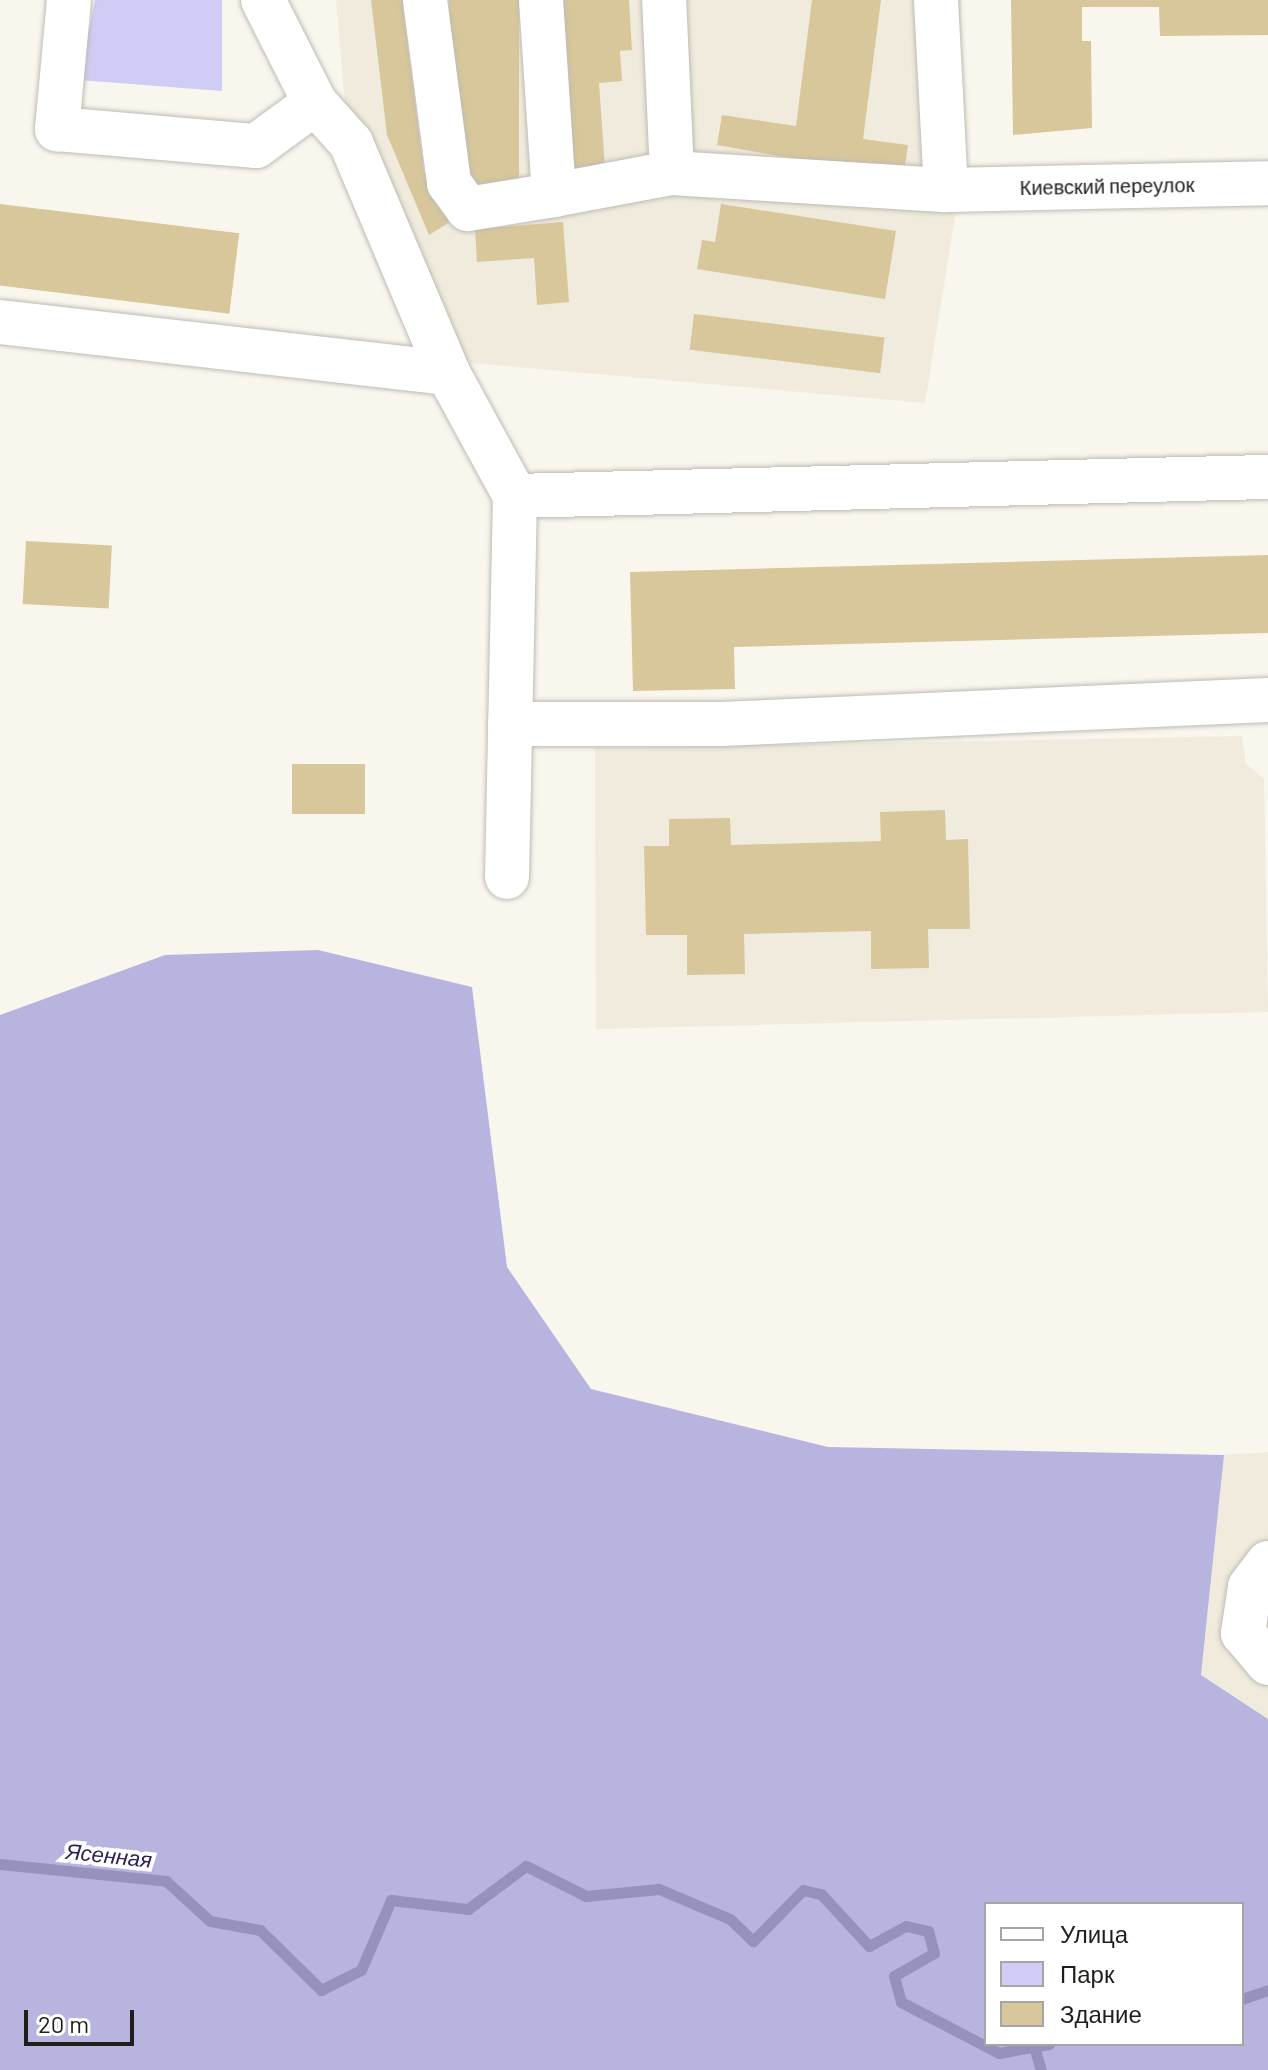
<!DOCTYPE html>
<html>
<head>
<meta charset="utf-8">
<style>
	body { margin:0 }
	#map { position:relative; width:1268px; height:2070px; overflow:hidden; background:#f9f6ee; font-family:Barlow,sans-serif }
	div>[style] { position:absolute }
	.built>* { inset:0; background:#f0ebdc }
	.green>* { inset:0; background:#d0ccf5 }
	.forest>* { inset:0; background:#b8b4e0 }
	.stream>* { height:11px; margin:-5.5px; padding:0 5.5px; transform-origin:5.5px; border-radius:5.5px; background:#9692bc }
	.building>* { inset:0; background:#d8c79a; transform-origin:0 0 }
	.roads { filter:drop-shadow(0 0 2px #bebbb4) drop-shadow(0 0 2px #bebbb4) }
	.minor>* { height:44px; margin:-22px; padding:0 22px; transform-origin:22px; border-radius:22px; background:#fff }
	span { translate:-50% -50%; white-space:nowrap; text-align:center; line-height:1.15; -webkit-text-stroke:8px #fff; paint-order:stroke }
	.street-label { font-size:20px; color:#1f1e1b }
	.water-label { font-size:22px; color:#2e2359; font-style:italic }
	.legend { position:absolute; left:984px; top:1902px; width:260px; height:144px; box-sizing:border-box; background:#fff; border:2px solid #a5a5a4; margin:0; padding:10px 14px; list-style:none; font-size:24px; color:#1f1e1b }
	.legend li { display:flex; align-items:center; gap:16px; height:40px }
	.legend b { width:40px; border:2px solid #a5a5a4 }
	.scale { position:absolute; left:24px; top:2010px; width:110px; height:36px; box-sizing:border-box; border:4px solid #1f1e1b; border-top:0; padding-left:10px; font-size:24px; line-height:28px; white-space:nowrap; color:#1f1e1b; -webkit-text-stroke:6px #fff; paint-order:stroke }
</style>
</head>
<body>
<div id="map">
	<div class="built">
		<div style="clip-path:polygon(336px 0,961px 0,956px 210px,925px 403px,471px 363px,452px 344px,346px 116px)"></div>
		<div style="clip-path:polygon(1242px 736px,1246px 764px,1264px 779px,1268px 1012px,596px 1029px,595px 748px)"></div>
		<div style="clip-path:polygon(1268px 1452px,1268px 1719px,1201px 1675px,1224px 1455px)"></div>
	</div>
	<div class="green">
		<div style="clip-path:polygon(95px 0,222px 0,222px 91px,79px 80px)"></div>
	</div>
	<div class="forest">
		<div style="clip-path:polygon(evenodd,318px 950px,472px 987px,507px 1267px,591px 1389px,828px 1447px,1224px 1455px,1201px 1675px,1268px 1719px,1268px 2070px,0 2070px,0 1015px,165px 955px,318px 950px,986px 1904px,1242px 1904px,1242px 2044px,986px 2044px,986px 1904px)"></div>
	</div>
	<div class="stream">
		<div style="left:0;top:1864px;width:167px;rotate:5.8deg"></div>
		<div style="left:166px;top:1881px;width:59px;rotate:42.3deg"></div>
		<div style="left:210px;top:1921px;width:51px;rotate:10.2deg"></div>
		<div style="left:260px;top:1930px;width:86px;rotate:44.5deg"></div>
		<div style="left:321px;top:1990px;width:45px;rotate:-26.6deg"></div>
		<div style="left:361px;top:1970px;width:76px;rotate:-66.8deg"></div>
		<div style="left:391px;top:1900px;width:78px;rotate:6.7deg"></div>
		<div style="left:468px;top:1909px;width:72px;rotate:-36.6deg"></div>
		<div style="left:526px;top:1866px;width:67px;rotate:26.6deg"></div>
		<div style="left:586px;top:1896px;width:73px;rotate:-5.5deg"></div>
		<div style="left:659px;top:1889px;width:77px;rotate:22.9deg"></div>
		<div style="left:730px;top:1919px;width:32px;rotate:44deg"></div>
		<div style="left:753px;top:1941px;width:71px;rotate:-45.6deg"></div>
		<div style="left:803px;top:1890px;width:18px;rotate:13deg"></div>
		<div style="left:821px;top:1894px;width:71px;rotate:47.3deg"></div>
		<div style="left:869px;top:1946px;width:42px;rotate:-28.4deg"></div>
		<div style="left:906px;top:1926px;width:23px;rotate:13deg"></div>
		<div style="left:928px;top:1931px;width:23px;rotate:75deg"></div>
		<div style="left:934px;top:1953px;width:46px;rotate:150.1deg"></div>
		<div style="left:894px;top:1976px;width:27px;rotate:75deg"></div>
		<div style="left:901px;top:2002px;width:110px;rotate:27.5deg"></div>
		<div style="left:999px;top:2053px;width:51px;rotate:-10.2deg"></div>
		<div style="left:1242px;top:1999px;width:28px;rotate:-19deg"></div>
		<div style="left:1034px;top:2047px;width:24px;rotate:73deg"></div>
	</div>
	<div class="building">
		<div style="clip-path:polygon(371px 0,402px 0,424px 172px,458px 217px,429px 235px,387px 135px)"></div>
		<div style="left:449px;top:0;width:70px;height:187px"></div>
		<div style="clip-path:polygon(560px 0,629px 0,632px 50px,620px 51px,622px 81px,599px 83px,605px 168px,570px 170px)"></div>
		<div style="clip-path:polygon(812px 0,881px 0,863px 139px,908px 145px,903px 178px,717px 145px,722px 115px,796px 126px)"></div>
		<div style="clip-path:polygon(1011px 0,1268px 0,1268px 35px,1160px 36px,1159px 7px,1082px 7px,1082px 41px,1091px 41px,1092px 128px,1013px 135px)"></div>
		<div style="left:0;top:204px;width:241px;height:81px;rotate:7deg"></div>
		<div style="clip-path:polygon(721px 204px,896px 231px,885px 299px,697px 269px,702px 240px,715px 242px)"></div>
		<div style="clip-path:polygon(563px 222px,569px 302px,537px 305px,534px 258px,477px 262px,475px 229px)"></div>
		<div style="left:694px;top:314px;width:192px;height:36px;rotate:7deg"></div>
		<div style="left:26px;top:541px;width:86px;height:63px;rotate:3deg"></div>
		<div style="clip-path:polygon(1268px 555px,1268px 633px,734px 647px,735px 689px,633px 691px,630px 572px)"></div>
		<div style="left:292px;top:764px;width:73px;height:50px"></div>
		<div style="clip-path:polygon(945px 810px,946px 840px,968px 839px,970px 929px,928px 929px,929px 968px,871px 969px,871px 931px,744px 934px,745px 974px,687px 975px,687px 935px,646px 935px,644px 846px,669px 846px,669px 819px,730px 818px,731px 845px,881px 841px,880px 812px)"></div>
	</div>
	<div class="roads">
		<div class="minor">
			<div style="left:69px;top:0;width:130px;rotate:95.3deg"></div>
			<div style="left:57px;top:129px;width:200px;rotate:4.9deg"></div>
			<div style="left:256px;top:146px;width:73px;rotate:-36.1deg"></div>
			<div style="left:263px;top:0;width:115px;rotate:63.2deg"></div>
			<div style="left:315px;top:103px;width:54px;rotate:48deg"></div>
			<div style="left:351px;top:143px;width:250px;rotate:67.1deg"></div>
			<div style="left:448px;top:373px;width:140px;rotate:61.4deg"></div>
			<div style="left:515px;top:496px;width:381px;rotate:91.2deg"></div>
			<div style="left:425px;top:0;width:185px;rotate:82.5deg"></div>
			<div style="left:449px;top:183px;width:32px;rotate:54deg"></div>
			<div style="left:468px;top:209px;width:87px;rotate:-9.2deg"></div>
			<div style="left:554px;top:195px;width:195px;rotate:-93.8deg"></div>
			<div style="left:936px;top:0;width:190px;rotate:87deg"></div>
			<div style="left:672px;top:173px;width:275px;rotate:3.6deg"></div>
			<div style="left:946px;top:190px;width:322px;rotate:-1.2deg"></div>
			<div style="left:554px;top:195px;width:120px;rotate:-10.6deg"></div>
			<div style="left:672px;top:173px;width:173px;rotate:-92.6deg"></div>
			<div style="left:0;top:322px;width:451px;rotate:6.5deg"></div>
			<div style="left:515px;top:496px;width:753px;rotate:-1.45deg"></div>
			<div style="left:510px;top:724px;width:212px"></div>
			<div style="left:722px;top:724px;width:547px;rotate:-2.52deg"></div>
			<div style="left:1268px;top:1563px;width:30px;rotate:127deg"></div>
			<div style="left:1250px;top:1587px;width:47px;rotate:98.7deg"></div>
			<div style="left:1243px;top:1633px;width:39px;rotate:50deg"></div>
		</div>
	</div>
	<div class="street-label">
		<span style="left:1107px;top:186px;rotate:-1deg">Киевский переулок</span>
	</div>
	<div class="water-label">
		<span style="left:109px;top:1855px;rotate:6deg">Ясенная</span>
	</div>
	<ul class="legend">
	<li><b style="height:10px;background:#fff"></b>Улица</li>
	<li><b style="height:22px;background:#d0ccf5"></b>Парк</li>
	<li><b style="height:22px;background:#d8c79a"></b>Здание</li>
	</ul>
	<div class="scale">20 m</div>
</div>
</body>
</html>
